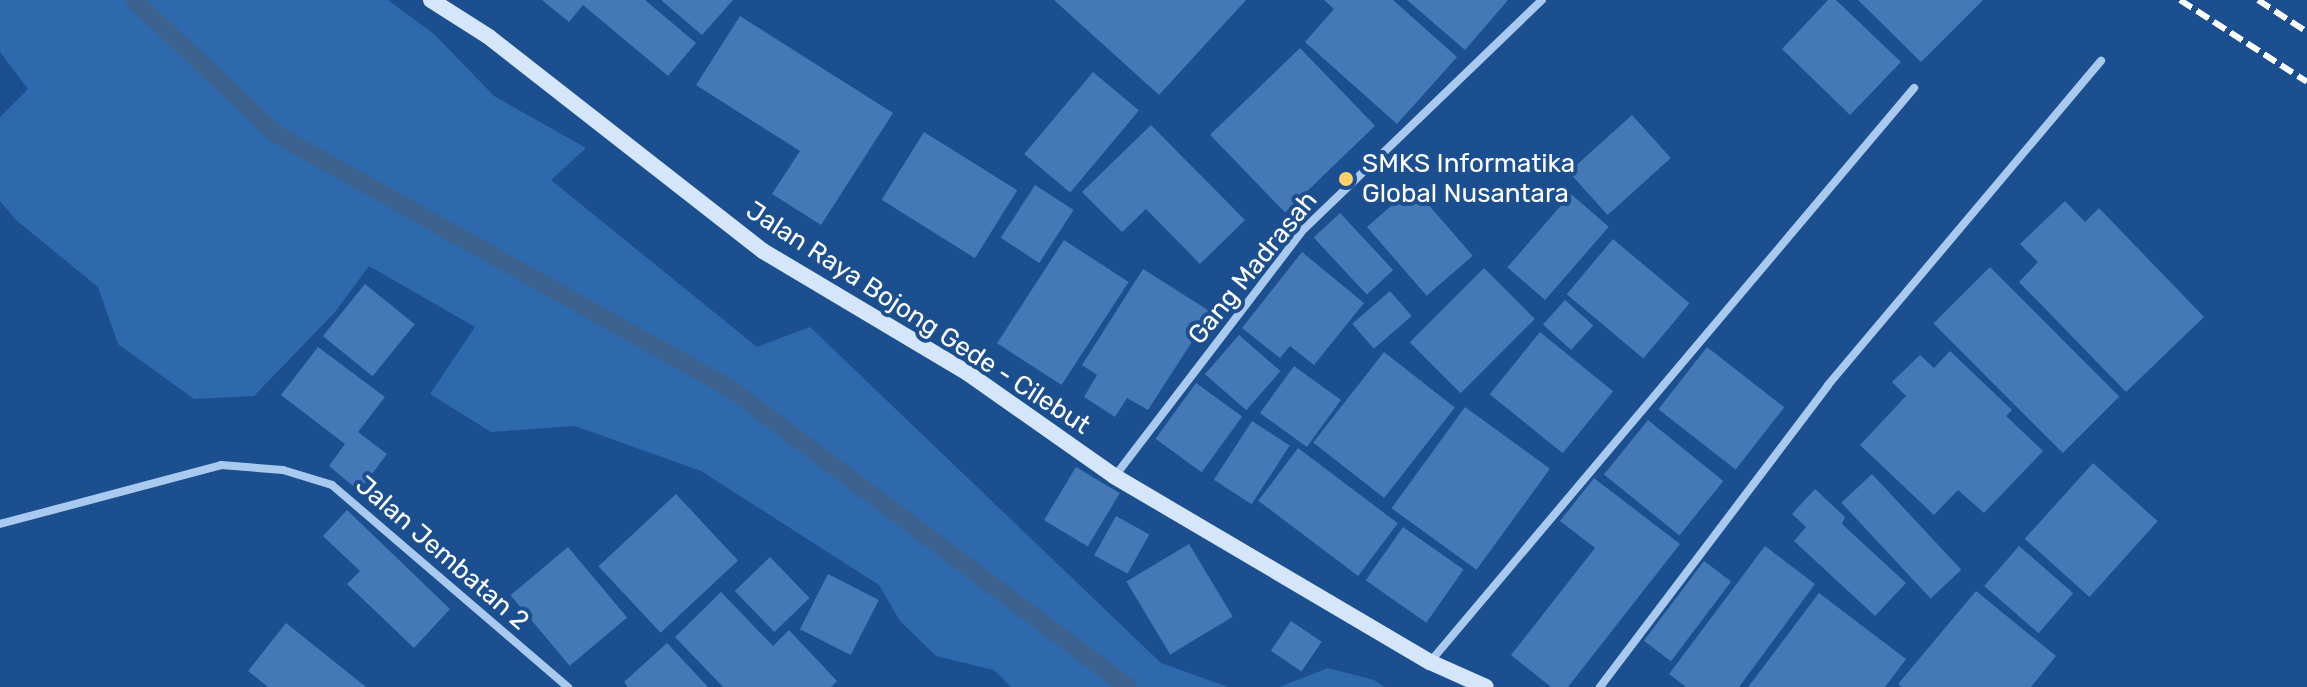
<!DOCTYPE html>
<html>
<head>
<meta charset="utf-8">
<style>
	body { margin:0 }
	#map { position:relative; width:2307px; height:687px; overflow:hidden; background:#1b4f8f; font-family:Rubik,sans-serif }
	div>[style] { position:absolute }
	.green>* { inset:0; background:#2e69ad }
	.stream>* { height:18px; margin:-9px; padding:0 9px; transform-origin:9px; border-radius:9px; background:#3c6290 }
	.building>* { inset:0; background:#4478b7; transform-origin:0 0 }
	.minor>* { height:8px; margin:-4px; padding:0 4px; transform-origin:4px; border-radius:4px; background:#a9c9ee }
	.secondary>* { height:16px; margin:-8px; padding:0 8px; transform-origin:8px; border-radius:8px; background:#d6e6fa }
	.rail>* { height:6px; margin-top:-3px; transform-origin:0; background:repeating-linear-gradient(90deg,#fff 0 14px,transparent 0 20px) }
	.dots>* { width:22px; height:22px; translate:-50% -50%; box-sizing:border-box; border:4px solid #1b4f8f; border-radius:50% }
	span { translate:-50% -50%; white-space:nowrap; text-align:center; line-height:1.15; -webkit-text-stroke:8px #1b4f8f; paint-order:stroke }
	.poi-label { font-size:26px; color:#fff }
	.left { translate:0 -50%; text-align:left }
	.street-label { font-size:26px; color:#fff }
</style>
</head>
<body>
<div id="map">
	<div class="green">
		<div style="clip-path:polygon(0 0,388px 0,434px 34px,494px 96px,586px 148px,551px 180px,757px 347px,810px 327px,1161px 663px,1228px 687px,1011px 687px,994px 670px,936px 656px,900px 621px,879px 585px,701px 471px,575px 426px,491px 432px,430px 394px,475px 327px,369px 266px,335px 312px,254px 396px,194px 399px,118px 344px,98px 287px,16px 220px,0 201px,0 117px,28px 89px,0 52px)"></div>
		<div style="clip-path:polygon(1328px 668px,1374px 680px,1385px 687px,1279px 687px)"></div>
	</div>
	<div class="stream">
		<div style="left:134px;top:0;width:195px;rotate:43.3deg"></div>
		<div style="left:276px;top:134px;width:522px;rotate:29.27deg"></div>
		<div style="left:731px;top:389px;width:496px;rotate:36.9deg"></div>
	</div>
	<div class="building">
		<div style="clip-path:polygon(542px 0,645px 0,696px 43px,668px 76px,583px 5px,569px 22px)"></div>
		<div style="clip-path:polygon(661px 0,733px 0,702px 35px)"></div>
		<div style="clip-path:polygon(1054px 0,1246px 0,1159px 95px)"></div>
		<div style="clip-path:polygon(1324px 0,1393px 0,1457px 57px,1397px 124px,1305px 42px,1334px 9px)"></div>
		<div style="clip-path:polygon(1407px 0,1508px 0,1465px 50px)"></div>
		<div style="clip-path:polygon(1828px 0,1836px 0,1901px 62px,1850px 115px,1782px 49px)"></div>
		<div style="clip-path:polygon(1858px 0,1983px 0,1921px 62px)"></div>
		<div style="clip-path:polygon(740px 16px,893px 113px,821px 225px,772px 194px,800px 151px,696px 85px)"></div>
		<div style="left:1300px;top:48px;width:108px;height:125px;rotate:46deg"></div>
		<div style="left:1093px;top:72px;width:60px;height:107px;rotate:40deg"></div>
		<div style="left:1632px;top:115px;width:58px;height:85px;rotate:48deg"></div>
		<div style="clip-path:polygon(1151px 125px,1245px 220px,1200px 264px,1146px 209px,1122px 232px,1082px 192px)"></div>
		<div style="left:924px;top:132px;width:110px;height:80px;rotate:32deg"></div>
		<div style="left:1035px;top:185px;width:46px;height:63px;rotate:33deg"></div>
		<div style="left:1413px;top:187px;width:91px;height:61px;rotate:49deg"></div>
		<div style="left:1571px;top:194px;width:50px;height:97px;rotate:41deg"></div>
		<div style="clip-path:polygon(2065px 201px,2085px 222px,2099px 208px,2204px 317px,2126px 392px,2019px 282px,2038px 262px,2020px 244px)"></div>
		<div style="left:1340px;top:213px;width:78px;height:36px;rotate:47deg"></div>
		<div style="left:1613px;top:239px;width:100px;height:72px;rotate:40deg"></div>
		<div style="left:1064px;top:240px;width:77px;height:123px;rotate:33deg"></div>
		<div style="clip-path:polygon(1302px 252px,1364px 303px,1314px 365px,1290px 346px,1280px 358px,1242px 328px)"></div>
		<div style="left:1990px;top:267px;width:183px;height:80px;rotate:45deg"></div>
		<div style="left:1484px;top:268px;width:72px;height:105px;rotate:45deg"></div>
		<div style="clip-path:polygon(1143px 269px,1211px 312px,1148px 410px,1127px 398px,1115px 417px,1084px 397px,1097px 375px,1082px 365px)"></div>
		<div style="left:365px;top:284px;width:64px;height:67px;rotate:39deg"></div>
		<div style="left:1390px;top:291px;width:33px;height:50px;rotate:49deg"></div>
		<div style="left:1565px;top:300px;width:38px;height:33px;rotate:42deg"></div>
		<div style="left:1540px;top:332px;width:94px;height:80px;rotate:39deg"></div>
		<div style="left:1239px;top:335px;width:55px;height:52px;rotate:41deg"></div>
		<div style="clip-path:polygon(318px 347px,385px 397px,358px 432px,387px 454px,359px 491px,329px 466px,345px 444px,281px 395px)"></div>
		<div style="left:1707px;top:347px;width:98px;height:79px;rotate:38deg"></div>
		<div style="clip-path:polygon(1950px 351px,2012px 410px,2006px 416px,2043px 451px,1984px 513px,1958px 490px,1934px 515px,1860px 445px,1906px 396px,1892px 382px,1920px 355px,1934px 368px)"></div>
		<div style="left:1384px;top:352px;width:90px;height:115px;rotate:38deg"></div>
		<div style="left:1294px;top:366px;width:58px;height:58px;rotate:36deg"></div>
		<div style="left:1196px;top:383px;width:57px;height:69px;rotate:36deg"></div>
		<div style="left:1465px;top:407px;width:105px;height:125px;rotate:36deg"></div>
		<div style="left:1648px;top:420px;width:97px;height:70px;rotate:39deg"></div>
		<div style="left:1252px;top:421px;width:45px;height:70px;rotate:33deg"></div>
		<div style="left:1298px;top:448px;width:125px;height:66px;rotate:37deg"></div>
		<div style="left:2093px;top:463px;width:87px;height:102px;rotate:42deg"></div>
		<div style="left:1076px;top:467px;width:51px;height:62px;rotate:31deg"></div>
		<div style="left:1872px;top:474px;width:131px;height:42px;rotate:47deg"></div>
		<div style="clip-path:polygon(1594px 478px,1680px 544px,1568px 687px,1551px 687px,1511px 655px,1595px 548px,1560px 521px)"></div>
		<div style="clip-path:polygon(1815px 489px,1845px 517px,1842px 524px,1906px 583px,1875px 616px,1794px 541px,1806px 527px,1792px 514px)"></div>
		<div style="left:676px;top:494px;width:91px;height:106px;rotate:47deg"></div>
		<div style="clip-path:polygon(347px 510px,450px 609px,414px 648px,347px 584px,360px 571px,323px 536px)"></div>
		<div style="left:1116px;top:516px;width:38px;height:45px;rotate:29deg"></div>
		<div style="left:1403px;top:527px;width:74px;height:65px;rotate:35deg"></div>
		<div style="left:1189px;top:544px;width:85px;height:73px;rotate:59deg"></div>
		<div style="clip-path:polygon(1765px 546px,1815px 584px,1739px 687px,1686px 687px,1669px 674px)"></div>
		<div style="left:2019px;top:546px;width:72px;height:53px;rotate:41deg"></div>
		<div style="left:568px;top:547px;width:92px;height:75px;rotate:50deg"></div>
		<div style="left:770px;top:557px;width:57px;height:49px;rotate:46deg"></div>
		<div style="left:1704px;top:561px;width:34px;height:100px;rotate:37deg"></div>
		<div style="left:828px;top:574px;width:57px;height:62px;rotate:27deg"></div>
		<div style="clip-path:polygon(1976px 591px,2056px 656px,2031px 687px,1902px 687px,1898px 684px)"></div>
		<div style="clip-path:polygon(721px 592px,773px 646px,789px 630px,837px 681px,831px 687px,723px 687px,675px 637px)"></div>
		<div style="clip-path:polygon(1819px 593px,1906px 659px,1885px 687px,1748px 687px)"></div>
		<div style="left:1291px;top:621px;width:37px;height:36px;rotate:34deg"></div>
		<div style="clip-path:polygon(286px 623px,366px 687px,268px 687px,248px 671px)"></div>
		<div style="clip-path:polygon(667px 643px,708px 687px,628px 687px,624px 682px)"></div>
	</div>
	<div class="minor">
		<div style="left:1115px;top:476px;width:311px;rotate:-52.6deg"></div>
		<div style="left:1304px;top:229px;width:330px;rotate:-43.9deg"></div>
		<div style="left:0;top:524px;width:229px;rotate:-14.9deg"></div>
		<div style="left:221px;top:465px;width:62px;rotate:4.6deg"></div>
		<div style="left:283px;top:470px;width:51px;rotate:17deg"></div>
		<div style="left:332px;top:485px;width:311px;rotate:40.6deg"></div>
		<div style="left:1430px;top:662px;width:751px;rotate:-49.86deg"></div>
		<div style="left:1600px;top:687px;width:378px;rotate:-52.9deg"></div>
		<div style="left:1828px;top:385px;width:424px;rotate:-49.9deg"></div>
	</div>
	<div class="secondary">
		<div style="left:431px;top:0;width:69px;rotate:32.5deg"></div>
		<div style="left:489px;top:37px;width:348px;rotate:38deg"></div>
		<div style="left:763px;top:251px;width:240px;rotate:30.8deg"></div>
		<div style="left:969px;top:374px;width:177px;rotate:35.1deg"></div>
		<div style="left:1114px;top:476px;width:367px;rotate:30.5deg"></div>
		<div style="left:1430px;top:662px;width:61px;rotate:24.1deg"></div>
	</div>
	<div class="rail">
		<div style="left:2180px;top:0;width:151px;rotate:32.8deg"></div>
		<div style="left:2258px;top:0;width:59px;rotate:33.1deg"></div>
	</div>
	<div class="dots">
		<div style="left:1346px;top:179px;background:#ffd166"></div>
	</div>
	<div class="poi-label">
		<span class="left" style="left:1362px;top:179px">SMKS Informatika<br>Global Nusantara</span>
	</div>
	<div class="street-label">
		<span style="left:1253px;top:268px;rotate:-51deg">Gang Madrasah</span>
		<span style="left:918px;top:318px;rotate:33deg">Jalan Raya Bojong Gede - Cilebut</span>
		<span style="left:442px;top:553px;rotate:41deg">Jalan Jembatan 2</span>
	</div>
</div>
</body>
</html>
